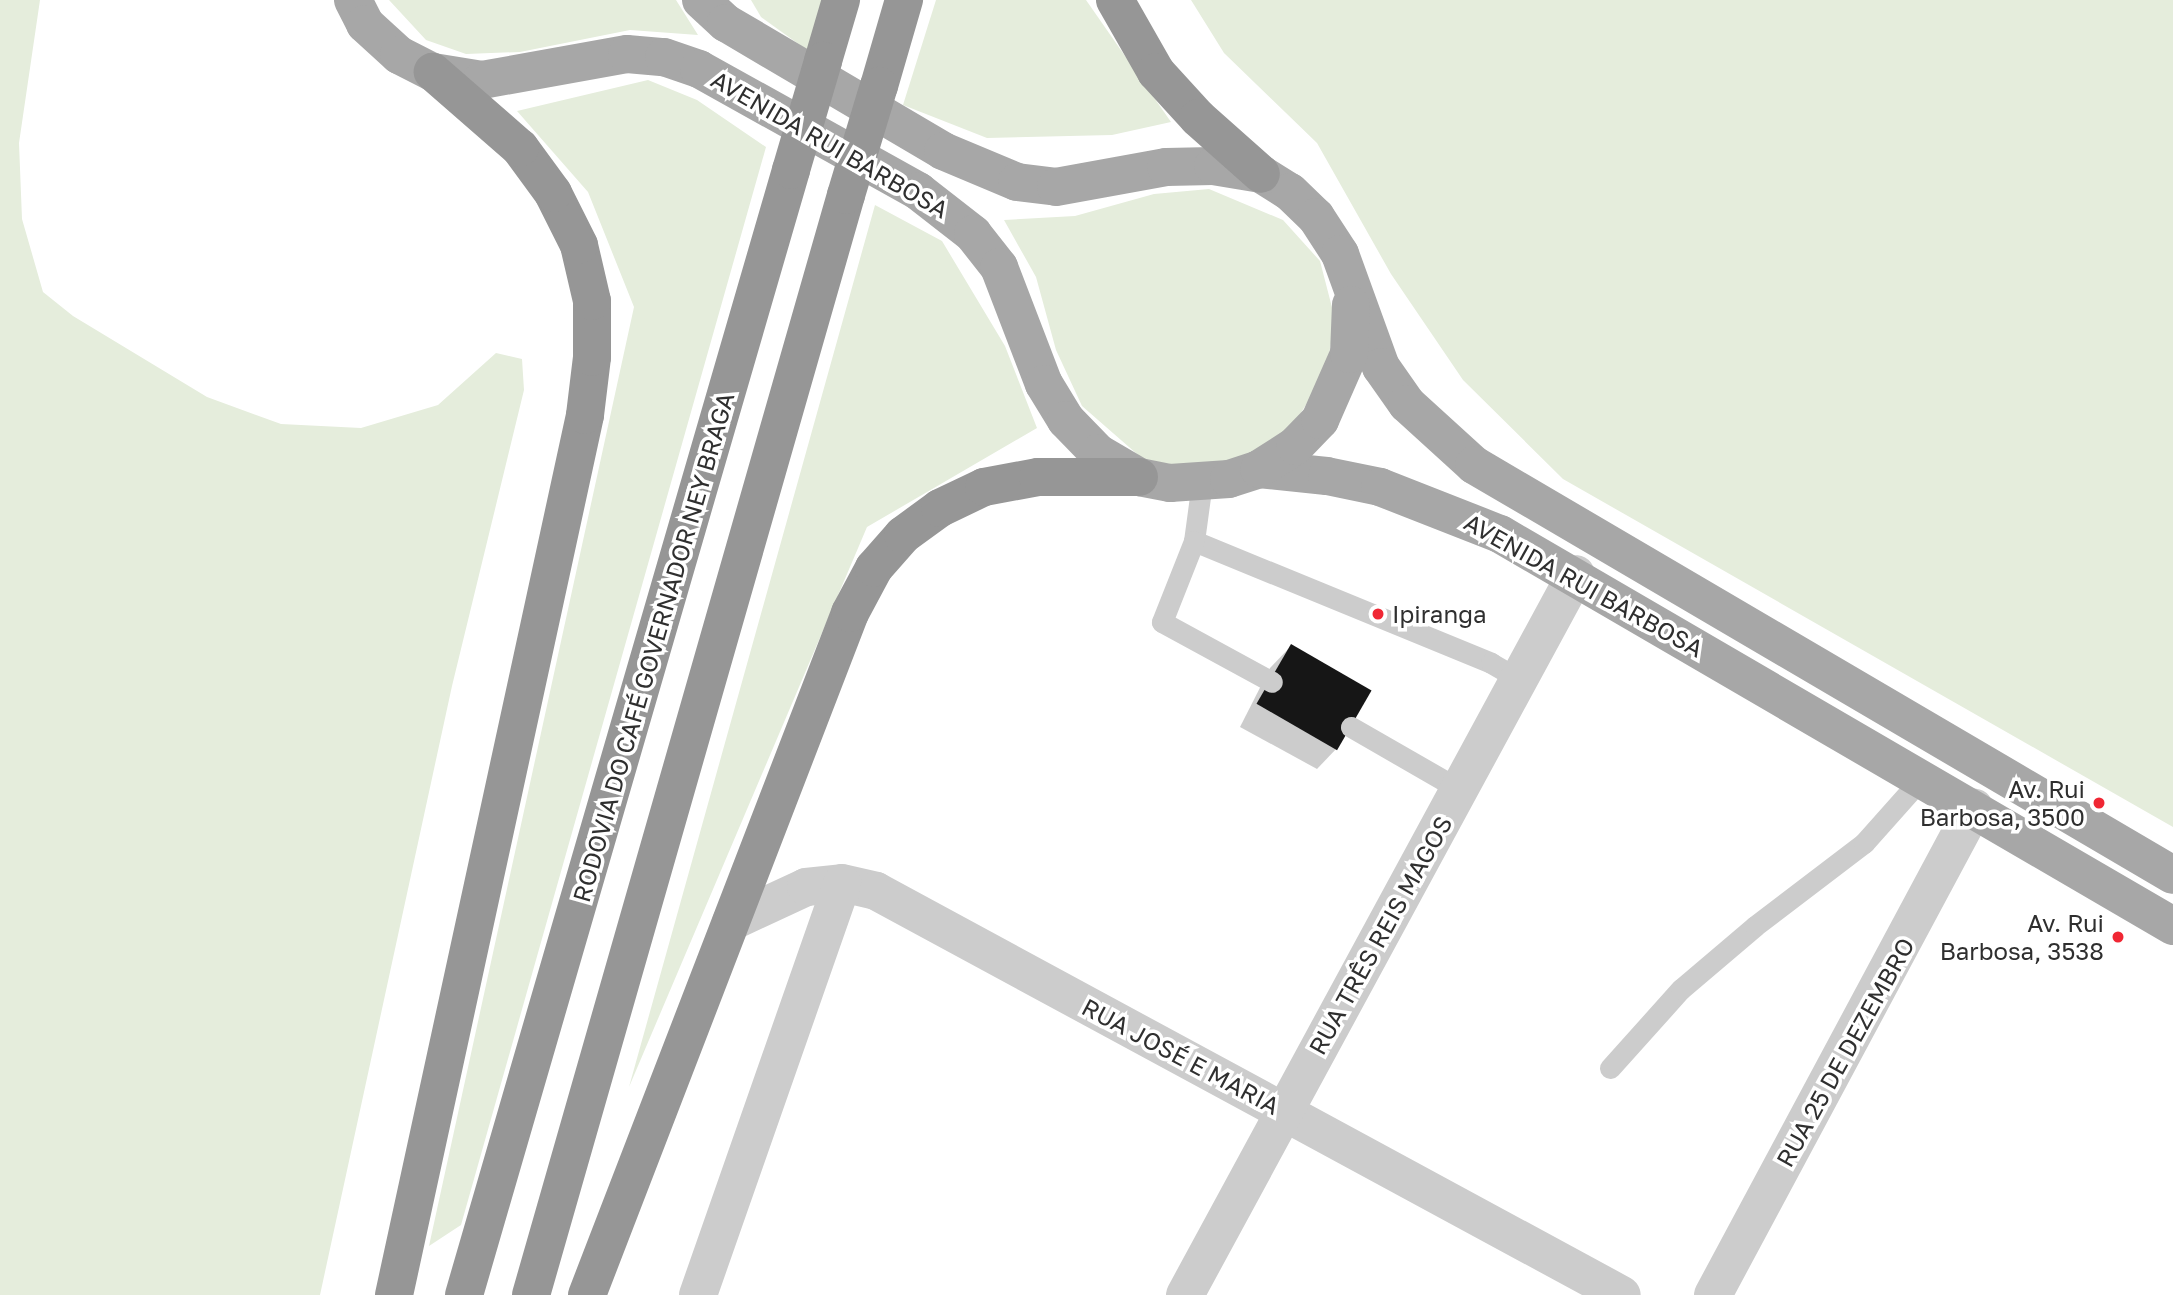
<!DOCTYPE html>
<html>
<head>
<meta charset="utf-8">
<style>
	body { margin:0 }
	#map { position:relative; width:2173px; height:1295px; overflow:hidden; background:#fff; font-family:"Golos Text",sans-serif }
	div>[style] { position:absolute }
	.green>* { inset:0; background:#e5eddc }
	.shadow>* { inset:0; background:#0003 }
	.building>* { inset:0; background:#161616; transform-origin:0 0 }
	.service>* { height:21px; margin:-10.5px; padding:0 10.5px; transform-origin:10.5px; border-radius:10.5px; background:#ccc }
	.minor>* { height:38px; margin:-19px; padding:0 19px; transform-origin:19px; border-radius:19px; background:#ccc }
	.primary>* { height:38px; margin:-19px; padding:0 19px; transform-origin:19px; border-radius:19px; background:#a7a7a7 }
	.motorway>* { height:38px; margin:-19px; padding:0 19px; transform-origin:19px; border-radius:19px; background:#969696 }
	.motorway-bridge>* { height:38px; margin:-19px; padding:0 19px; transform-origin:19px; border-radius:19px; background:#969696 }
	.dots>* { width:19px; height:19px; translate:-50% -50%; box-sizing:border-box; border:4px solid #fff; border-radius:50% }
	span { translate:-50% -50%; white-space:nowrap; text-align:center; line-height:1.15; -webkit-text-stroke:7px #fff; paint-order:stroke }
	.street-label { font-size:24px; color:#2f2f2f }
	.poi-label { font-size:24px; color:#2f2f2f }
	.left { translate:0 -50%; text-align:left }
	.right { translate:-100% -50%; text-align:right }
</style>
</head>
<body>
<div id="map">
	<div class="green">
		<div style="clip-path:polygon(0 0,40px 0,19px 143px,22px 219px,43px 292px,73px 316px,207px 397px,281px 424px,361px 428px,438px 405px,496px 353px,522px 359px,524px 390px,452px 686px,320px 1295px,0 1295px)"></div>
		<div style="clip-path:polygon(389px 0,676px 0,698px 35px,630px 30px,520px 52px,466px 54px,426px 40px)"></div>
		<div style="clip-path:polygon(751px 0,825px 0,811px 53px,761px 17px)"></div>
		<div style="clip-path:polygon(936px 0,1086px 0,1171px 122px,1112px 135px,987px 138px,903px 105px)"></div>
		<div style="clip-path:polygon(1191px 0,2173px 0,2173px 827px,1563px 479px,1463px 380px,1391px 274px,1317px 143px,1224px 53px)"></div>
		<div style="clip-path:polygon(648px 80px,697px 100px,766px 147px,461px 1225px,429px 1246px,634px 307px,588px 192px,517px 111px)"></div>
		<div style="clip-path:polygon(1209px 189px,1283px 220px,1320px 261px,1335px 319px,1326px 373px,1290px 430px,1243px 459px,1195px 467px,1145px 461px,1082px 406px,1056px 350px,1036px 277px,1004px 220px,1075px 216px,1154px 194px)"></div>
		<div style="clip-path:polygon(875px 205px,942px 241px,1005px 346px,1037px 428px,867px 527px,629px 1087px)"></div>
	</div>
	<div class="shadow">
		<div style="clip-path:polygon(1291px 646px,1368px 692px,1338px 747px,1317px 769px,1240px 727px,1270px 668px)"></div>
	</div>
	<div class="building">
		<div style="left:1291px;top:644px;width:93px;height:69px;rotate:30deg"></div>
	</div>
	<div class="service">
		<div style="left:1202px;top:482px;width:60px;rotate:97.7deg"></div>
		<div style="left:1194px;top:541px;width:321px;rotate:22.3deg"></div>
		<div style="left:1491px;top:663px;width:32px;rotate:30deg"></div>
		<div style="left:1194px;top:541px;width:87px;rotate:111.6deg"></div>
		<div style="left:1162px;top:622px;width:125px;rotate:28.6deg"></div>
		<div style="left:1351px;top:727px;width:125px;rotate:29.9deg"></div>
		<div style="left:1610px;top:1068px;width:106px;rotate:-48.1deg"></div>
		<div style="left:1681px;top:989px;width:97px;rotate:-40.4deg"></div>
		<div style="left:1755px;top:926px;width:137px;rotate:-37.3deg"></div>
		<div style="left:1864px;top:843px;width:87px;rotate:-48.3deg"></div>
	</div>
	<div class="minor">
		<div style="left:731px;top:922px;width:83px;rotate:-25deg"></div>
		<div style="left:806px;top:887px;width:36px;rotate:-6deg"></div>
		<div style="left:842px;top:883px;width:35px;rotate:13deg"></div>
		<div style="left:876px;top:891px;width:848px;rotate:28.44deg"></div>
		<div style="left:698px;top:1295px;width:436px;rotate:-70.7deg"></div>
		<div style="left:1185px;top:1295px;width:820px;rotate:-61.53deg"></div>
		<div style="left:1713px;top:1295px;width:553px;rotate:-61.81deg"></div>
	</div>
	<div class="primary">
		<div style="left:353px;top:0;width:27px;rotate:63deg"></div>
		<div style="left:365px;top:24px;width:46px;rotate:42.4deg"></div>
		<div style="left:399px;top:55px;width:38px;rotate:27deg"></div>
		<div style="left:433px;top:72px;width:50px;rotate:9.3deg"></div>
		<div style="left:482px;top:80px;width:147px;rotate:-10.2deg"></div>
		<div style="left:627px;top:54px;width:37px;rotate:5deg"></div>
		<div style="left:664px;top:57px;width:37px;rotate:19deg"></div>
		<div style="left:699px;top:69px;width:251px;rotate:29.1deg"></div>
		<div style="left:918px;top:191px;width:70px;rotate:38deg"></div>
		<div style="left:973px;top:234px;width:42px;rotate:51.8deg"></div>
		<div style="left:999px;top:267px;width:125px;rotate:69deg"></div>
		<div style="left:1044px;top:384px;width:42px;rotate:58.6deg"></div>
		<div style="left:1066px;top:420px;width:46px;rotate:45.9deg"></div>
		<div style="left:1098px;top:453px;width:48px;rotate:30.3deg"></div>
		<div style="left:1139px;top:477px;width:32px;rotate:11deg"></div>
		<div style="left:1170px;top:483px;width:59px;rotate:-3.9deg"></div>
		<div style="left:1229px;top:479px;width:32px;rotate:-18deg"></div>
		<div style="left:1259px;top:469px;width:68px;rotate:5.9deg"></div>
		<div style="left:1327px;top:476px;width:54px;rotate:11.7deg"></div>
		<div style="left:1380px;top:487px;width:129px;rotate:21.4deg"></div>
		<div style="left:1500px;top:534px;width:779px;rotate:30.22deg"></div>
		<div style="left:701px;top:0;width:34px;rotate:43deg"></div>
		<div style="left:726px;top:23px;width:252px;rotate:30.5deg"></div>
		<div style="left:943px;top:151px;width:80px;rotate:22.7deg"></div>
		<div style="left:1017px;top:182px;width:39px;rotate:7deg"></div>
		<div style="left:1056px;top:187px;width:112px;rotate:-10.3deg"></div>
		<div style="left:1166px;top:167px;width:47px;rotate:-1.2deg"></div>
		<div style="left:1213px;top:166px;width:49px;rotate:9.5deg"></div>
		<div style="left:1261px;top:174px;width:34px;rotate:32deg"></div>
		<div style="left:1290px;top:192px;width:36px;rotate:44deg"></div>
		<div style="left:1316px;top:217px;width:44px;rotate:57deg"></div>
		<div style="left:1340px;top:254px;width:120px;rotate:70.1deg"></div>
		<div style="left:1381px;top:367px;width:45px;rotate:54.9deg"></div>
		<div style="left:1407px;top:404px;width:91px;rotate:42.3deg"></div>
		<div style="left:1474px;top:465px;width:810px;rotate:30.39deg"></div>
		<div style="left:1259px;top:469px;width:43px;rotate:-32.6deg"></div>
		<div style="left:1295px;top:446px;width:36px;rotate:-46deg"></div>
		<div style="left:1320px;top:420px;width:72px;rotate:-66.3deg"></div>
		<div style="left:1349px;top:354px;width:49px;rotate:-87.7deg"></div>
	</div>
	<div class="motorway">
		<div style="left:1115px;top:0;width:83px;rotate:60.3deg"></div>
		<div style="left:1156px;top:72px;width:62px;rotate:47.6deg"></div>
		<div style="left:1198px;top:118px;width:84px;rotate:41.6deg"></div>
		<div style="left:823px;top:61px;width:64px;rotate:-73.6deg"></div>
		<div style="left:879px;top:86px;width:90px;rotate:-73.8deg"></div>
		<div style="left:394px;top:1295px;width:900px;rotate:-77.75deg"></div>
		<div style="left:585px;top:415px;width:58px;rotate:-83.1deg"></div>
		<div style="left:592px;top:357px;width:56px;rotate:-90deg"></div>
		<div style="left:592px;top:301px;width:57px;rotate:-103.1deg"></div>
		<div style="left:579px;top:245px;width:58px;rotate:-116.6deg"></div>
		<div style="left:553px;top:193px;width:56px;rotate:-126.3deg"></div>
		<div style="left:520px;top:148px;width:116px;rotate:-138.9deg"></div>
		<div style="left:464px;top:1295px;width:1172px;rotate:-73.79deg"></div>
		<div style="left:531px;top:1295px;width:1144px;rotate:-74.02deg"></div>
		<div style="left:587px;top:1295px;width:731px;rotate:-68.91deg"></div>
		<div style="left:850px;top:613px;width:51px;rotate:-61.9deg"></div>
		<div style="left:874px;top:568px;width:44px;rotate:-48.7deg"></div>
		<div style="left:903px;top:535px;width:46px;rotate:-36.1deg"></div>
		<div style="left:940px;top:508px;width:49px;rotate:-25.5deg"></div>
		<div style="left:984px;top:487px;width:55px;rotate:-10.5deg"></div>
		<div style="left:1038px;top:477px;width:101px"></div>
	</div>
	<div class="motorway-bridge">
		<div style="left:791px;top:170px;width:114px;rotate:-73.6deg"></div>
		<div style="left:846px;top:195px;width:114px;rotate:-73.2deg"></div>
	</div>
	<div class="dots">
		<div style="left:1378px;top:614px;background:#f02734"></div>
		<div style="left:2099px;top:803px;background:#f02734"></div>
		<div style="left:2118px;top:937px;background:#f02734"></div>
	</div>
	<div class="street-label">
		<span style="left:830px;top:144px;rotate:30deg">AVENIDA RUI BARBOSA</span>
		<span style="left:1584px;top:585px;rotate:29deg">AVENIDA RUI BARBOSA</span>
		<span style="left:653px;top:647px;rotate:-74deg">RODOVIA DO CAFÉ GOVERNADOR NEY BRAGA</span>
		<span style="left:1380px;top:935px;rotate:-61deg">RUA TRÊS REIS MAGOS</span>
		<span style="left:1845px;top:1052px;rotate:-61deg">RUA 25 DE DEZEMBRO</span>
		<span style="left:1181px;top:1056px;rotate:28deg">RUA JOSÉ E MARIA</span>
	</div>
	<div class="poi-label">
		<span class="left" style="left:1392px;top:614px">Ipiranga</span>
		<span class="right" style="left:2085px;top:803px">Av. Rui<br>Barbosa, 3500</span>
		<span class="right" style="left:2104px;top:937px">Av. Rui<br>Barbosa, 3538</span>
	</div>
</div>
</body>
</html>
